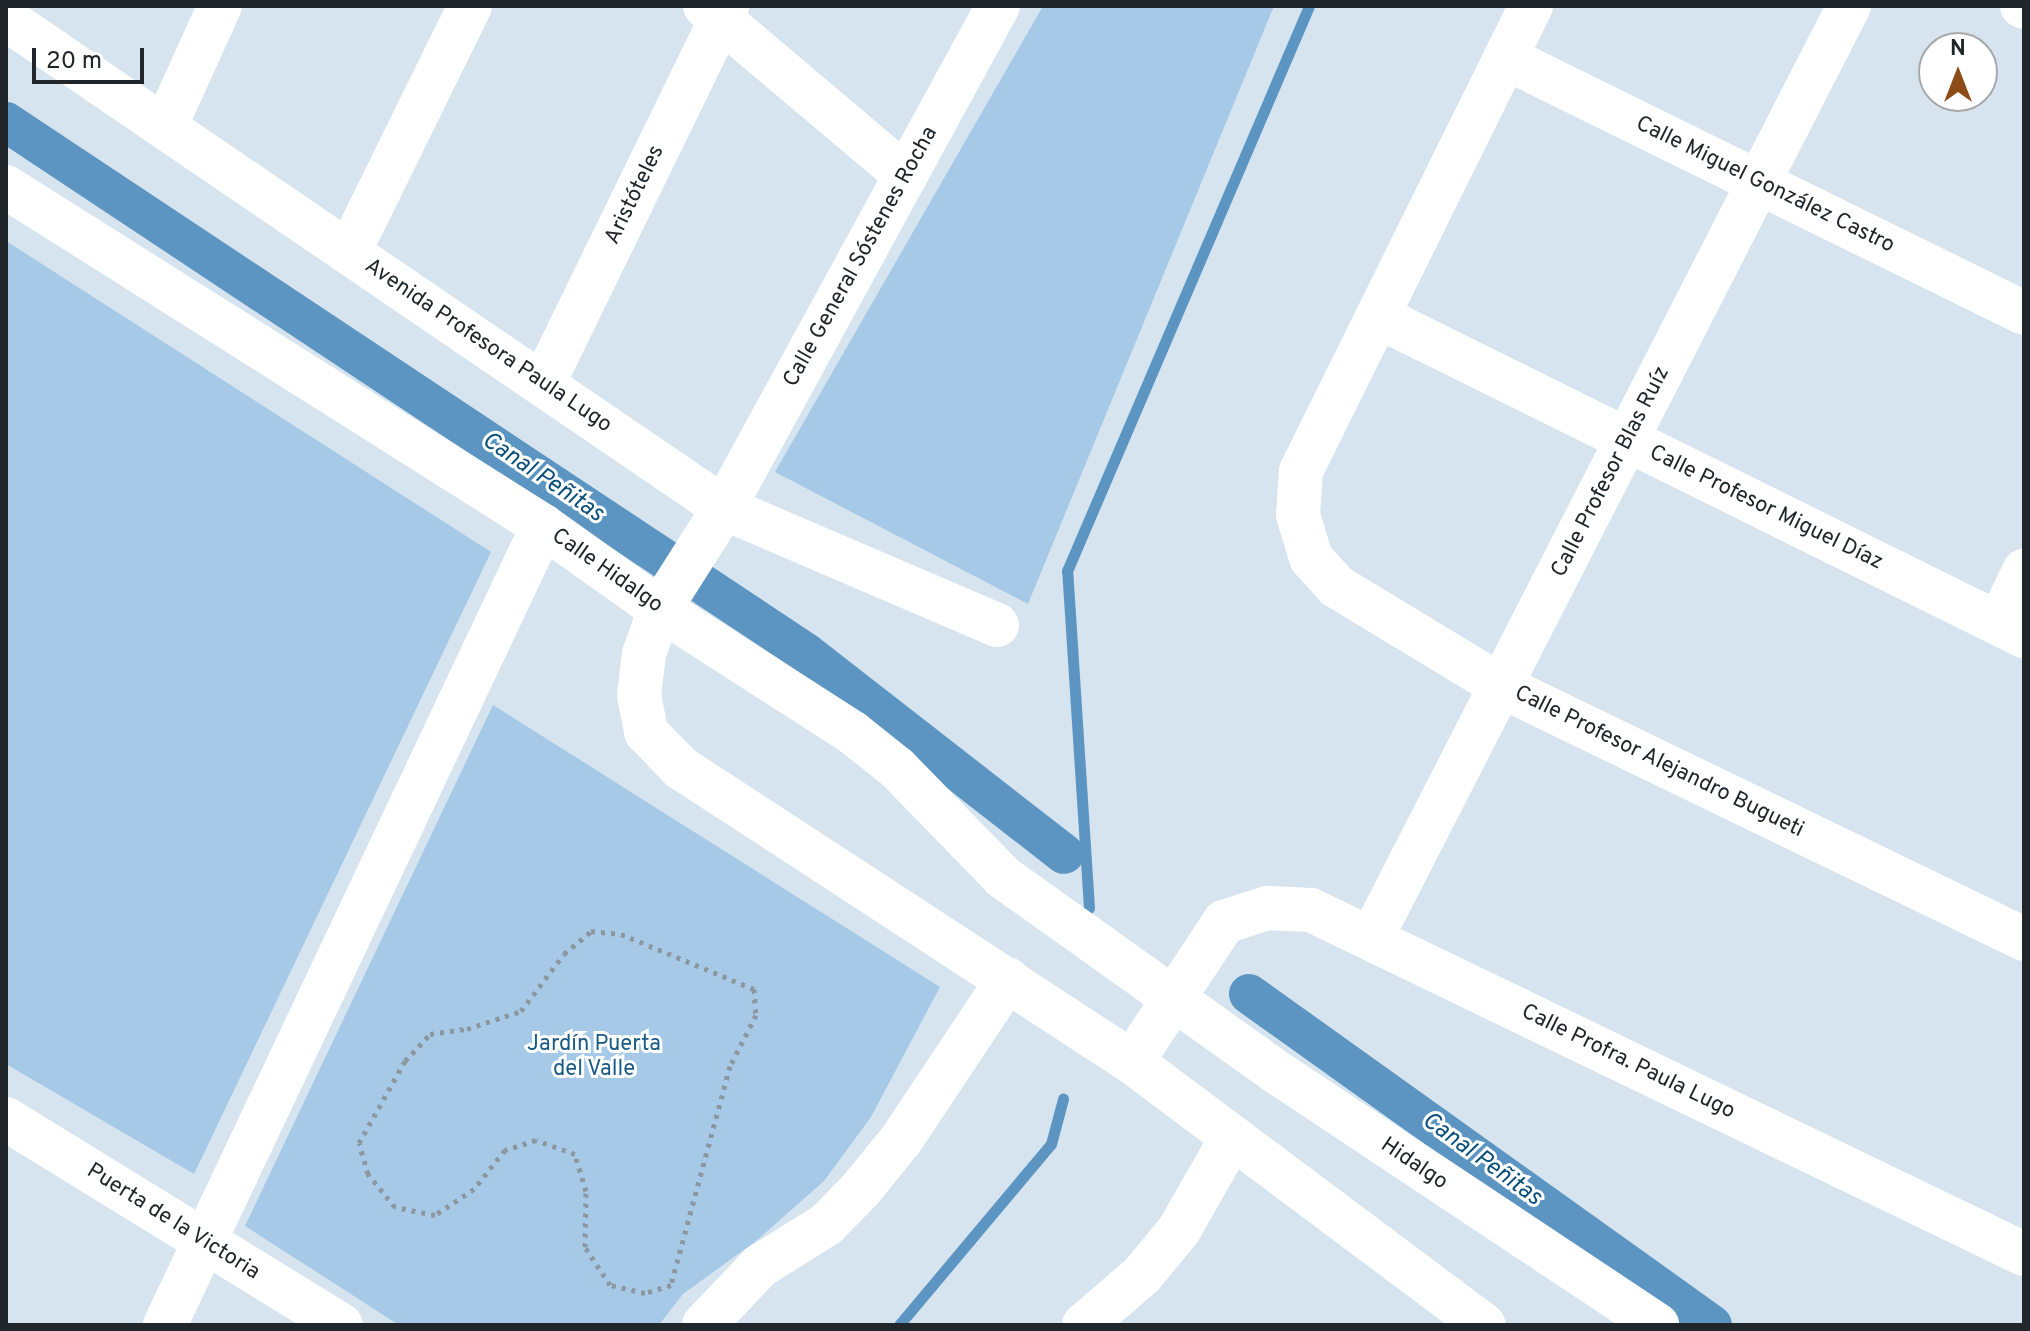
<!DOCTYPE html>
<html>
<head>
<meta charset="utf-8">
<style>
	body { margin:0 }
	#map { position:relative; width:2030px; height:1331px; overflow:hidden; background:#d6e4ef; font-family:Overpass,sans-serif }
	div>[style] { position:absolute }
	.green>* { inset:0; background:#a5c9e7 }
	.stream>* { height:11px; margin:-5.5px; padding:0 5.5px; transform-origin:5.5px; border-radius:5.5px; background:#5c95c2 }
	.canal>* { height:40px; margin:-20px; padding:0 20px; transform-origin:20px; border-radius:20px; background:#5c95c2 }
	.path>* { height:5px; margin-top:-2.5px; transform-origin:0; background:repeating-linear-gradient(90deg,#8c979f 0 4px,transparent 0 10px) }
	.minor>* { height:44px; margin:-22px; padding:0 22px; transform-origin:22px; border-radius:22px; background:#fff }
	span { translate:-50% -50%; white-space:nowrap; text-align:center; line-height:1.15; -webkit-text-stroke:6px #fff; paint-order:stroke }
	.street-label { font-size:22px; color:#21262a }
	.park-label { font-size:22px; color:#185985 }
	.water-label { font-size:24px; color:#094f7b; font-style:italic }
	.frame { position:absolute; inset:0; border:8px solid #21262a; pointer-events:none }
	.north { position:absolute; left:1918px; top:32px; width:80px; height:80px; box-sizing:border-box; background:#fff; border:2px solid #a6a8aa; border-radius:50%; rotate:0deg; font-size:22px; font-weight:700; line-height:32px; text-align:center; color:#21262a }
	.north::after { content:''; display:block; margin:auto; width:28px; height:36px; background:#8d4c17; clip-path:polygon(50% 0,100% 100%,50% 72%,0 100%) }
	.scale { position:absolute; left:32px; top:48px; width:112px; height:36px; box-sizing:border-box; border:4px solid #21262a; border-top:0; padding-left:10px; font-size:24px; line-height:28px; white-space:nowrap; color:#21262a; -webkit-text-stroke:6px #fff; paint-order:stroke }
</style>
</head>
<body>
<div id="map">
	<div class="green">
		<div style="clip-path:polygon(1043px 6px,1274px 6px,1028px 604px,775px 472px)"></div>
		<div style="clip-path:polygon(6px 241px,491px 552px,194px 1174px,6px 1064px)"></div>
		<div style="clip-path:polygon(493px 705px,940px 987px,871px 1117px,824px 1181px,756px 1241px,683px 1294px,659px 1325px,399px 1325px,245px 1226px)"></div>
	</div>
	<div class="stream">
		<div style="left:1089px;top:908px;width:338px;rotate:-93.7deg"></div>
		<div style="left:1067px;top:571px;width:615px;rotate:-66.81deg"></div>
		<div style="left:899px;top:1325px;width:236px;rotate:-50deg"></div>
		<div style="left:1051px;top:1144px;width:47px;rotate:-75.1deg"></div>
	</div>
	<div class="canal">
		<div style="left:6px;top:122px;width:960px;rotate:33.57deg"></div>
		<div style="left:806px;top:653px;width:327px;rotate:37.9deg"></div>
		<div style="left:1249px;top:994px;width:569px;rotate:35.56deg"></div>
	</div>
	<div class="path">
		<div style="left:591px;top:931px;width:30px;rotate:6deg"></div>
		<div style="left:621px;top:934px;width:144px;rotate:22.5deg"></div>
		<div style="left:754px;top:989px;width:26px;rotate:86deg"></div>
		<div style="left:756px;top:1015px;width:57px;rotate:117deg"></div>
		<div style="left:730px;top:1066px;width:227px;rotate:105.1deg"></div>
		<div style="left:671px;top:1285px;width:27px;rotate:163deg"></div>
		<div style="left:645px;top:1293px;width:36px;rotate:-167deg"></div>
		<div style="left:610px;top:1285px;width:45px;rotate:-123.3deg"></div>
		<div style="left:585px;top:1247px;width:56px;rotate:-89deg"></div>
		<div style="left:586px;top:1191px;width:39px;rotate:-107deg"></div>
		<div style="left:575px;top:1154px;width:41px;rotate:-160.3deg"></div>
		<div style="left:536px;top:1140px;width:33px;rotate:162deg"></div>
		<div style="left:505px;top:1150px;width:50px;rotate:128.5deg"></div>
		<div style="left:474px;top:1189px;width:47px;rotate:146.3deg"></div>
		<div style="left:435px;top:1215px;width:41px;rotate:-168.7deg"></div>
		<div style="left:395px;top:1207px;width:43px;rotate:-129.3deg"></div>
		<div style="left:368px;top:1174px;width:32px;rotate:-106deg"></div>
		<div style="left:359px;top:1143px;width:94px;rotate:-60.7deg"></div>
		<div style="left:405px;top:1061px;width:37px;rotate:-47deg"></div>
		<div style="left:430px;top:1034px;width:37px;rotate:-8deg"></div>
		<div style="left:467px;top:1029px;width:57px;rotate:-18.4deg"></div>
		<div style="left:521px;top:1011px;width:71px;rotate:-53deg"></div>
		<div style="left:564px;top:954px;width:35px;rotate:-40deg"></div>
	</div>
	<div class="minor">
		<div style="left:705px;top:6px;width:263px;rotate:40.2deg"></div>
		<div style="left:998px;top:6px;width:572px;rotate:118.63deg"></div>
		<div style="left:724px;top:508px;width:120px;rotate:122.4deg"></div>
		<div style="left:660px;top:609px;width:48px;rotate:109.6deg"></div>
		<div style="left:644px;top:654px;width:41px;rotate:97deg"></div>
		<div style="left:639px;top:695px;width:38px;rotate:79deg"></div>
		<div style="left:646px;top:732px;width:50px;rotate:45.8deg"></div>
		<div style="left:681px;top:768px;width:538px;rotate:33.1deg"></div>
		<div style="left:1132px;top:1062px;width:439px;rotate:36.8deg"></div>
		<div style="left:1531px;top:6px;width:519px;rotate:116.32deg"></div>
		<div style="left:1301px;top:471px;width:44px;rotate:93.9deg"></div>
		<div style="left:1298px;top:515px;width:45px;rotate:73.2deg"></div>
		<div style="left:1311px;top:558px;width:38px;rotate:48deg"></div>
		<div style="left:1336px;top:586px;width:193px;rotate:31.2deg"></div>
		<div style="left:1501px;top:686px;width:581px;rotate:25.82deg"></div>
		<div style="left:2022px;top:6px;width:2px;rotate:27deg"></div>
		<div style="left:6px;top:19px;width:869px;rotate:34.26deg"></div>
		<div style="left:724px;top:508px;width:297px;rotate:23.2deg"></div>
		<div style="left:1506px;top:58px;width:577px;rotate:26.21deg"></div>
		<div style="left:165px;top:127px;width:133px;rotate:-65.6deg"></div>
		<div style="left:6px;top:187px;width:635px;rotate:32.26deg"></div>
		<div style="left:543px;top:526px;width:143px;rotate:35.4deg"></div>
		<div style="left:660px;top:609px;width:229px;rotate:32.7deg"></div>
		<div style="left:853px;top:733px;width:56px;rotate:38.5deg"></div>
		<div style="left:897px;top:768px;width:152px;rotate:45.8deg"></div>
		<div style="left:1003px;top:877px;width:334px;rotate:35.5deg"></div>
		<div style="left:1275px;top:1071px;width:459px;rotate:33.6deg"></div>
		<div style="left:349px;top:252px;width:274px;rotate:-63.8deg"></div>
		<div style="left:1379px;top:317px;width:720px;rotate:26.32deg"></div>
		<div style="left:543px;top:384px;width:420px;rotate:-64deg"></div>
		<div style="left:1999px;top:623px;width:58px;rotate:-64.3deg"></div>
		<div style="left:1372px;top:937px;width:1046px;rotate:-62.87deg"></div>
		<div style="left:1132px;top:1062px;width:168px;rotate:-56.7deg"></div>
		<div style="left:1224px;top:922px;width:45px;rotate:-18deg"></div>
		<div style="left:1267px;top:908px;width:44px;rotate:2.6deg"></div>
		<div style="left:1311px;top:910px;width:792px;rotate:25.76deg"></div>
		<div style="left:6px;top:1119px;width:393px;rotate:31.6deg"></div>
		<div style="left:165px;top:1325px;width:884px;rotate:-64.68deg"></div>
		<div style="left:704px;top:1325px;width:81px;rotate:-46.5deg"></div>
		<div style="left:760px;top:1266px;width:79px;rotate:-32.1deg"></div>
		<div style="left:827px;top:1224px;width:49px;rotate:-45.8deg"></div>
		<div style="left:861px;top:1189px;width:63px;rotate:-50.8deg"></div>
		<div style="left:901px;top:1140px;width:193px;rotate:-56.4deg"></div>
		<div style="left:1084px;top:1325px;width:77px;rotate:-40.8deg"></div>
		<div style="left:1142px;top:1275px;width:58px;rotate:-50.6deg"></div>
		<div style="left:1179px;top:1230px;width:107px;rotate:-60.3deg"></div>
	</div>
	<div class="street-label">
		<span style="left:1765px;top:185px;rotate:26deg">Calle Miguel González Castro</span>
		<span style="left:635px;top:195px;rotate:-64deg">Aristóteles</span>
		<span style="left:861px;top:257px;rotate:-61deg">Calle General Sóstenes Rocha</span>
		<span style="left:488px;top:346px;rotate:34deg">Avenida Profesora Paula Lugo</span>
		<span style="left:1611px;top:472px;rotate:-63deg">Calle Profesor Blas Ruíz</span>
		<span style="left:1766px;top:508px;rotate:26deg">Calle Profesor Miguel Díaz</span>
		<span style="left:607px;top:571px;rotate:35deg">Calle Hidalgo</span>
		<span style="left:1659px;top:762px;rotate:26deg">Calle Profesor Alejandro Bugueti</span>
		<span style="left:1628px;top:1062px;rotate:26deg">Calle Profra. Paula Lugo</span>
		<span style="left:1414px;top:1164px;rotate:34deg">Hidalgo</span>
		<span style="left:173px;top:1222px;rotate:32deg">Puerta de la Victoria</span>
	</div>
	<div class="park-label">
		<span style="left:594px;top:1057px">Jardín Puerta<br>del Valle</span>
	</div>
	<div class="water-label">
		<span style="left:542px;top:478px;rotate:34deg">Canal Peñitas</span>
		<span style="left:1481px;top:1160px;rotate:36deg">Canal Peñitas</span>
	</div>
	<div class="frame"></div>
	<div class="north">N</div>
	<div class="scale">20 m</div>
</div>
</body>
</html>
